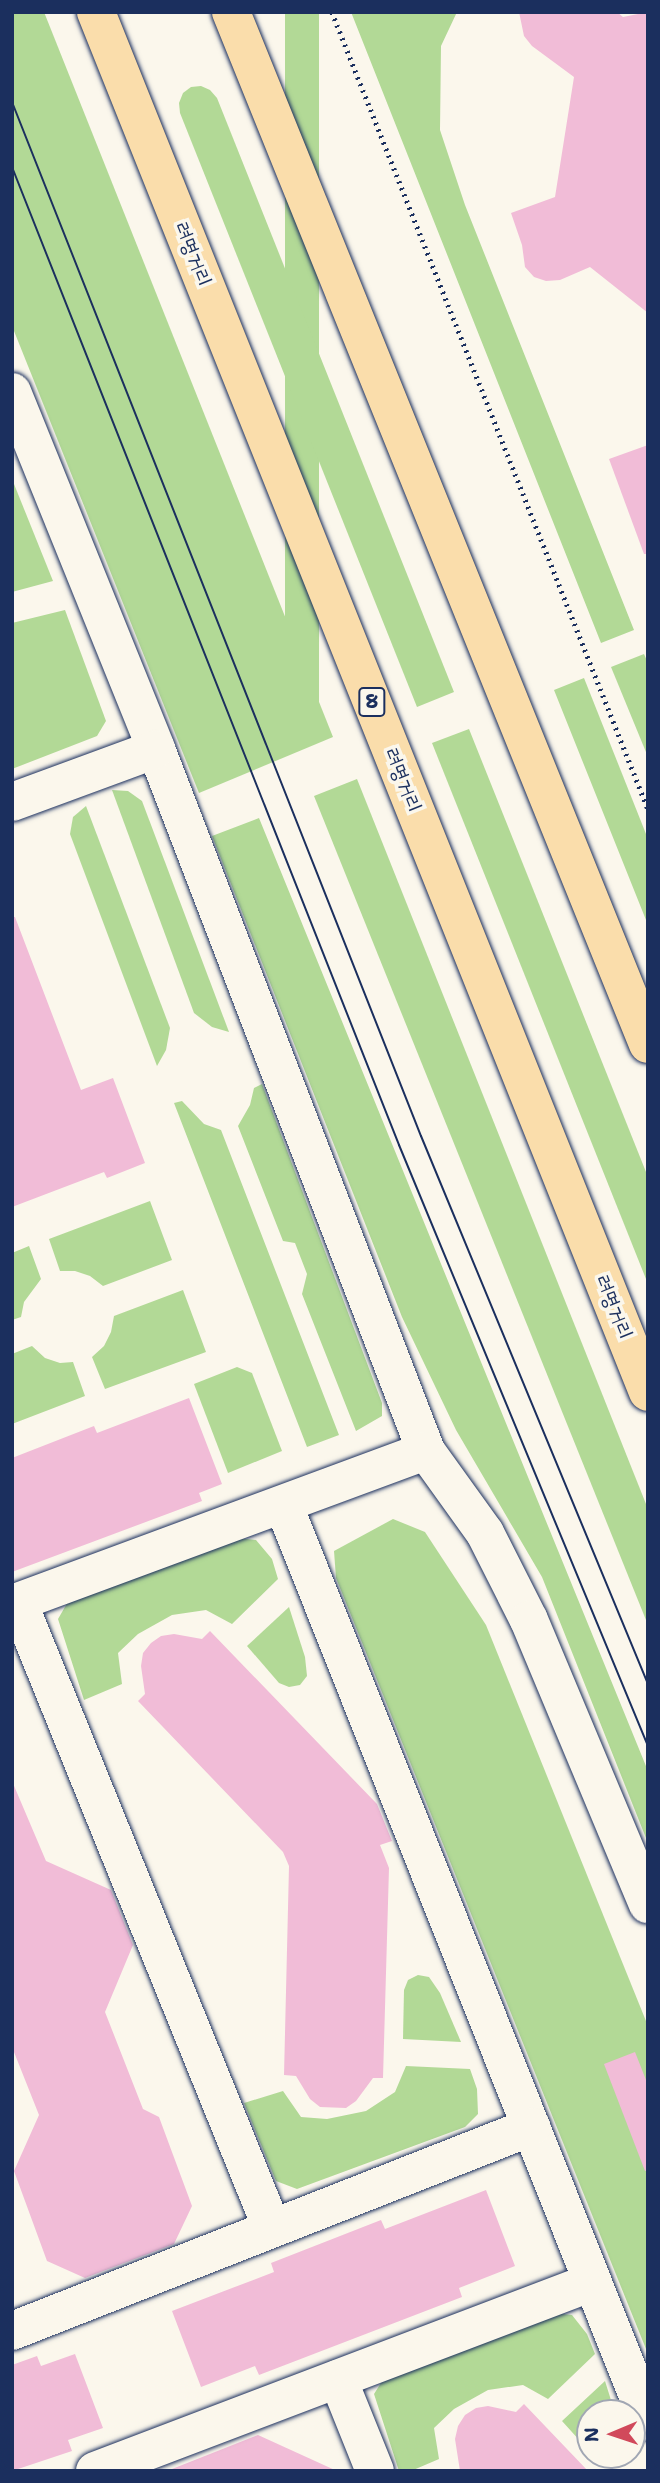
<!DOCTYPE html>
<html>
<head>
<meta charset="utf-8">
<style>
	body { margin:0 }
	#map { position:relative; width:660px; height:2483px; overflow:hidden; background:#fbf7ec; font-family:"Shantell Sans","Poor Story",sans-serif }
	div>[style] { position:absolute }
	.green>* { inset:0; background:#b2d996; transform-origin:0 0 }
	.building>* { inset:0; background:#f1bcd7 }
	.path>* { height:4.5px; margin-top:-2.25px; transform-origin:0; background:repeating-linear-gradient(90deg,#1b2f5e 0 2px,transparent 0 7px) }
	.roads { filter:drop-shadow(0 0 2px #1b2f5e) drop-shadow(0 0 2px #1b2f5e) }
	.minor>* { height:38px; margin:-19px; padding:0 19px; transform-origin:19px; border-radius:19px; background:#fbf7ec }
	.trunk>* { height:38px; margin:-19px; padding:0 19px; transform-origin:19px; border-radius:19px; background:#faddab }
	.tram>* { height:2px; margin:-1px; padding:0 1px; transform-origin:1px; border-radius:1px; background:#1b2f5e }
	span { translate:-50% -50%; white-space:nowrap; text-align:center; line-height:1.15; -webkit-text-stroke:7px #fbf7ec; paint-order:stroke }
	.shield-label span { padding:2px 5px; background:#fbf7ec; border:2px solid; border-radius:5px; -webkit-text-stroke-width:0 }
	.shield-label { font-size:19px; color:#1b2f5e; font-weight:700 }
	.street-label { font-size:21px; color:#1b2f5e }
	.frame { position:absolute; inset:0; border:14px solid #1b2f5e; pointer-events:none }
	.north { position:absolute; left:576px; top:2399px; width:70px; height:70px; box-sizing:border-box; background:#fbf7ec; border:2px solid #a1a7b3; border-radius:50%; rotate:268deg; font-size:19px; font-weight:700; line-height:28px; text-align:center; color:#1b2f5e }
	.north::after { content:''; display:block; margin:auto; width:24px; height:32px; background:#d1495b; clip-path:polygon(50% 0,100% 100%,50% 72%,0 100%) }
</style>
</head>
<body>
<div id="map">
	<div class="green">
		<div style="clip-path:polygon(12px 12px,44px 12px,333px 737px,199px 793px,12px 326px)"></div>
		<div style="left:285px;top:12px;width:34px;height:702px"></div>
		<div style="clip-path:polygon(351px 12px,457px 12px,441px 46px,440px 130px,465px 205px,634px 630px,601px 643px)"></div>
		<div style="clip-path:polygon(201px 86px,210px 90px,217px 98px,454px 692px,417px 707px,180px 113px,179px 103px,183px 93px,191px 87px)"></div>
		<div style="clip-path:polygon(12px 479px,53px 581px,12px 592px)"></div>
		<div style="clip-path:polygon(65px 610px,106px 721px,97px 736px,12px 769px,12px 623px)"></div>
		<div style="clip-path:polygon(644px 654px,648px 663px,648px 757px,611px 667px)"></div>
		<div style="clip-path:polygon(584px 678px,648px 839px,648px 925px,554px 690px)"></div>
		<div style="clip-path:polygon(469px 729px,648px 1177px,648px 1284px,432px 743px)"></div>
		<div style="clip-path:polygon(357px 779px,648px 1509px,648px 1625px,314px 796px)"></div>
		<div style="clip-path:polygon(112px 790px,128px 791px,142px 801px,229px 1032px,212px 1027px,194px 1013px)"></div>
		<div style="clip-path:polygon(86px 806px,170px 1028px,166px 1050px,157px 1066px,70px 834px,73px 817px)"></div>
		<div style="clip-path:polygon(259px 818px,648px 1771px,648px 1843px,542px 1577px,456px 1430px,402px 1317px,212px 836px)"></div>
		<div style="clip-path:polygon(262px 1084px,382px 1403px,382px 1416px,356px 1431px,302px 1294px,307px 1274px,295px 1243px,283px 1241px,238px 1126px,250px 1105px,254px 1088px)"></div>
		<div style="clip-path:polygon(182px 1101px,204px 1124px,221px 1130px,339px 1435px,307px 1447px,174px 1103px)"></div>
		<div style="clip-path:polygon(150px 1201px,172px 1260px,103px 1286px,90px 1276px,75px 1271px,60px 1271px,49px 1239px)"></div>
		<div style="clip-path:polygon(29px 1246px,41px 1279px,24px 1302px,21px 1317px,12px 1320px,12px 1253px)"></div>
		<div style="clip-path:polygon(183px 1290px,206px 1352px,105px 1389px,92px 1357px,104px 1346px,111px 1332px,114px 1316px)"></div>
		<div style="clip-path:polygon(32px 1346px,45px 1358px,60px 1363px,73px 1362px,85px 1396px,12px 1424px,12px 1354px)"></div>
		<div style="clip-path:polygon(237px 1367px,252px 1373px,282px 1451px,228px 1473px,194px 1384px)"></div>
		<div style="clip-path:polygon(393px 1519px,425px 1532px,486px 1625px,648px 2026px,648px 2354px,336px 1578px,334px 1551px)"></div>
		<div style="clip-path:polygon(237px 1538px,256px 1540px,272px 1559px,278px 1579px,232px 1624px,206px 1610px,172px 1615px,138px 1634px,118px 1653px,122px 1684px,84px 1700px,58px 1619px,69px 1600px)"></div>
		<div style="clip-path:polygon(289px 1607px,305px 1657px,307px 1676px,300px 1685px,289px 1687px,279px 1683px,247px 1646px)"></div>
		<div style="clip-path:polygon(418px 1975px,429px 1977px,440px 1993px,461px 2042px,403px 2039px,404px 1990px,408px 1980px)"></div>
		<div style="clip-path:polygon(406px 2066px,470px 2069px,477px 2089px,478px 2114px,465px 2127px,297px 2189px,276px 2181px,244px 2103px,283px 2091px,301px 2117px,327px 2119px,366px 2111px,395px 2092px)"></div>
		<div style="clip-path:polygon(554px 2313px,572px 2315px,587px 2334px,595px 2354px,548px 2399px,523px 2385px,488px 2390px,454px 2409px,434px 2428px,439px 2459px,411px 2471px,399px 2471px,374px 2394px,386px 2375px)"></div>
		<div style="clip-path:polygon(605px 2381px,615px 2413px,590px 2413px,590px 2452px,562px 2421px)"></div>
	</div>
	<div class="building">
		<div style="clip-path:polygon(519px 12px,617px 12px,623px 17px,648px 12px,648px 313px,590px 267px,560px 280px,546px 281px,534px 277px,525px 267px,522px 245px,511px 213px,555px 197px,574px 77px,532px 46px,524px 36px)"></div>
		<div style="clip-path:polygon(648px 445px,648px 554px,644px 554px,609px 459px)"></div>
		<div style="clip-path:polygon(12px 917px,15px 917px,81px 1090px,113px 1078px,145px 1163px,107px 1178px,104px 1172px,12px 1207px)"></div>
		<div style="clip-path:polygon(189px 1398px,222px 1484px,199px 1493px,202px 1501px,12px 1572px,12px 1458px,94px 1426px,97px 1433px)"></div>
		<div style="clip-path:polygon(210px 1631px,377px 1804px,392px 1841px,380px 1845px,389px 1868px,383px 2078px,373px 2078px,356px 2101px,346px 2108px,320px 2107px,310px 2099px,296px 2076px,284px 2075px,289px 1866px,283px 1852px,138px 1701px,145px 1694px,141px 1666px,143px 1653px,151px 1643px,161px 1636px,174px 1634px,202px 1639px)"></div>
		<div style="clip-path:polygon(12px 1781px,46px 1861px,111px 1890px,133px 1945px,105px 2012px,143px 2109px,159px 2117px,192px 2206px,174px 2244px,85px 2278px,47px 2261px,14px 2171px,39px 2115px,12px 2047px)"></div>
		<div style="clip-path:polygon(635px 2052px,648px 2085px,648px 2170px,645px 2171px,604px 2064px)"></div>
		<div style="clip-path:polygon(486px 2190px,515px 2266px,459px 2288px,462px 2297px,259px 2375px,255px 2366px,201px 2387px,172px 2311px,274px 2272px,271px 2263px,381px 2220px,385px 2229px)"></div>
		<div style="clip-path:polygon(75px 2354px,103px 2428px,68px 2440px,72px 2451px,12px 2471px,12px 2365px,37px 2356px,41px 2366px)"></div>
		<div style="clip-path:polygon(524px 2404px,588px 2471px,460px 2471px,455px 2439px,458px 2426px,465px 2415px,476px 2408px,488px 2406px,516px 2412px)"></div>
		<div style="clip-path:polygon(258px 2435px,337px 2471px,172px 2471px,172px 2469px)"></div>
	</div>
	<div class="path">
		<div style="left:332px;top:12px;width:857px;rotate:68.37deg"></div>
	</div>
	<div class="roads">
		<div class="minor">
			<div style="left:12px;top:392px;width:385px;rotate:68deg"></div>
			<div style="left:156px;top:749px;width:752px;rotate:68.96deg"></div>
			<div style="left:12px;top:802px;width:153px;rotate:-20.2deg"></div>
			<div style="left:284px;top:1506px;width:985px;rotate:68.31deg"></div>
			<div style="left:18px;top:1602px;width:673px;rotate:67.93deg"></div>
			<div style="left:12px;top:1604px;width:441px;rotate:-20.3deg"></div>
			<div style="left:426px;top:1451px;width:101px;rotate:54.3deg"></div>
			<div style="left:485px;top:1533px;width:97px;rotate:63.2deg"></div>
			<div style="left:529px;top:1620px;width:308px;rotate:67.3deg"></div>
			<div style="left:12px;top:2331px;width:558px;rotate:-21.46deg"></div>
			<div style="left:338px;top:2379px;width:99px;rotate:68.1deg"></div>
			<div style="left:95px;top:2471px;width:532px;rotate:-20.82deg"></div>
		</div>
		<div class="trunk">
			<div style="left:96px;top:12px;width:1486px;rotate:68.2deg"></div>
			<div style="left:231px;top:12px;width:1113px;rotate:68deg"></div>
		</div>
	</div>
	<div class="tram">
		<div style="left:12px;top:102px;width:1112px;rotate:68.42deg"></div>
		<div style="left:421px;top:1136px;width:593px;rotate:67.5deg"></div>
		<div style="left:12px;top:167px;width:1052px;rotate:68.41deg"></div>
		<div style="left:399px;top:1145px;width:651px;rotate:67.5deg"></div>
	</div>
	<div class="shield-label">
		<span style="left:372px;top:702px">8</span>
	</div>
	<div class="street-label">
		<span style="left:193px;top:254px;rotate:68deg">려명거리</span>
		<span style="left:403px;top:780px;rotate:68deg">려명거리</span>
		<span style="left:614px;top:1307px;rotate:68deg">려명거리</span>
	</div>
	<div class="frame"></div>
	<div class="north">N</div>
</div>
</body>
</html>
